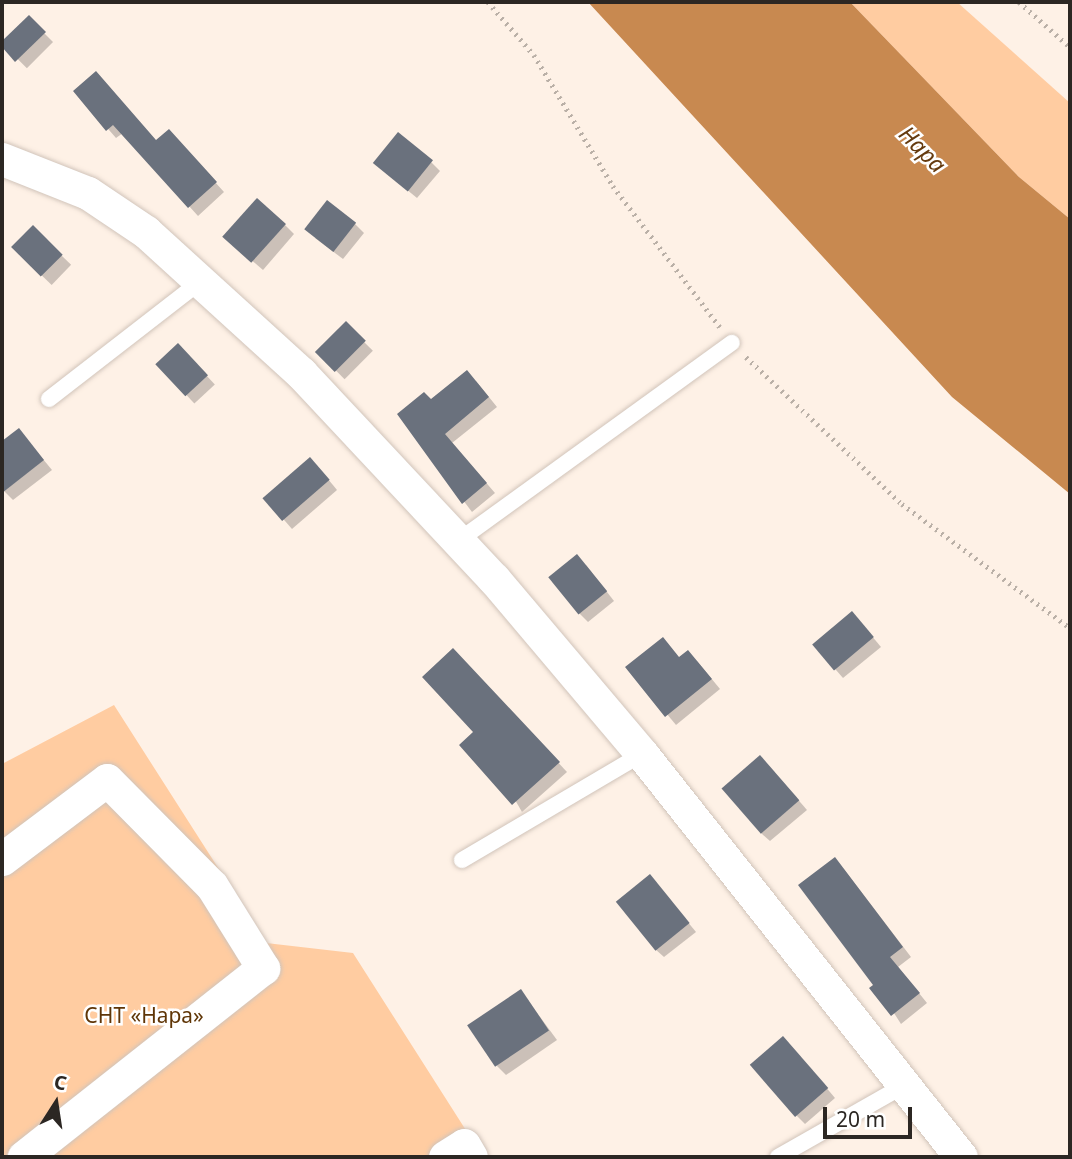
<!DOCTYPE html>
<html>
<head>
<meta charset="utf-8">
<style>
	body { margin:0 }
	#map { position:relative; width:1072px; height:1159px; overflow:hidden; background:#fef1e6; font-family:"Noto Sans",sans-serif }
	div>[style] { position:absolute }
	.green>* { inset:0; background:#ffcca1 }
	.water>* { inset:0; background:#c88950 }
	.shadow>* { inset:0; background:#0003; transform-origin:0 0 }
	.building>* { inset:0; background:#6a717d; transform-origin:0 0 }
	.path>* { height:4.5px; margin-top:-2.25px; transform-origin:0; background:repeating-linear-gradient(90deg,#bab0a7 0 2px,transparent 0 7px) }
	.roads { filter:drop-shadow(0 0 2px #d1c4ba) drop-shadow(0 0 2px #d1c4ba) }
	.lane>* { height:16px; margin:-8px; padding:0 8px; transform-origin:8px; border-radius:8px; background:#fff }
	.street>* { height:33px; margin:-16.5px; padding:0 16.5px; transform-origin:16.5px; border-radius:16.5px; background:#fff }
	span { translate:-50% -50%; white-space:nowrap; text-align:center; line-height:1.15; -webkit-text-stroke:5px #fff; paint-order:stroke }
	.park-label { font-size:21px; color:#5f3506 }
	.water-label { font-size:23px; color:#653a0e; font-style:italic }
	.frame { position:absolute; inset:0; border:4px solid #2c2723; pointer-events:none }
	.north { position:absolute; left:21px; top:1068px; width:70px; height:70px; -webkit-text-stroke:5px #fff; paint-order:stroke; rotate:12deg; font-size:19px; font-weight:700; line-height:28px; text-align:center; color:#2c2723 }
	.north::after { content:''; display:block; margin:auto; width:24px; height:32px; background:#2c2723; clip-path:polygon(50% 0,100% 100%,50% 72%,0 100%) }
	.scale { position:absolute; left:823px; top:1107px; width:89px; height:32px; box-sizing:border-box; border:4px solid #2c2723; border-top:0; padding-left:9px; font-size:21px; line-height:24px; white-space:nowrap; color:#2c2723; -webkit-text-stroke:5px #fff; paint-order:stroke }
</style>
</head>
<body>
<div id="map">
	<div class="green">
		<div style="clip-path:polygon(850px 2px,957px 2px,1070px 103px,1070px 219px,1019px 177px)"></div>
		<div style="clip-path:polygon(114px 705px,266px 943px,353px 953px,483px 1157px,2px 1157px,2px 764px)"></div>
	</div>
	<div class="water">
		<div style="clip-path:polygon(588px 2px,850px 2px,1019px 177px,1070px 219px,1070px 494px,952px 397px)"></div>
	</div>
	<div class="shadow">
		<div style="left:29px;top:18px;width:34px;height:37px;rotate:45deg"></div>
		<div style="clip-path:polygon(75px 91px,156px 142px,177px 140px,224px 192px,198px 216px,123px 133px,116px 138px)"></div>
		<div style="clip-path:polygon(431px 162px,440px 171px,417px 198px,384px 171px)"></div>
		<div style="clip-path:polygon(355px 224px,364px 233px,343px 259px,315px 238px)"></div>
		<div style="clip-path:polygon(285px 225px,294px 234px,263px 270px,235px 246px)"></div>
		<div style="left:33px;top:228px;width:53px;height:28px;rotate:44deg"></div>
		<div style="left:346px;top:324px;width:38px;height:40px;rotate:45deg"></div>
		<div style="left:178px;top:345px;width:54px;height:28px;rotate:47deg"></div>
		<div style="clip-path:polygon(476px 381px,497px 407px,452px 443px,495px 493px,472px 512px,399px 415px)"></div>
		<div style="clip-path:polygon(19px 430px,52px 470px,13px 500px,2px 489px,2px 443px)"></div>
		<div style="clip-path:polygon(319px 468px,337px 490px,292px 529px,265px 498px)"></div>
		<div style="clip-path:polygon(586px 565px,614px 601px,588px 622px,579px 613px)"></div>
		<div style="clip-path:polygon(861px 623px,881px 647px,843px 678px,814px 645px)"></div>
		<div style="clip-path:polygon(462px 659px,567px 772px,522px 812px,476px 732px)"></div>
		<div style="clip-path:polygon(680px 659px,697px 661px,720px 689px,676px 725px,628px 667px)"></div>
		<div style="clip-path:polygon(769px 766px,807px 810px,770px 841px,761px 833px)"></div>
		<div style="clip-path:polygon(843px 868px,911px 957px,898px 967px,927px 1003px,901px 1024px,876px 985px)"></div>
		<div style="clip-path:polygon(650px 876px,696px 932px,664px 957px,655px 949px)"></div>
		<div style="clip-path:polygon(521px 991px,557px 1040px,506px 1075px,497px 1066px)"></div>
		<div style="clip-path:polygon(792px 1047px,835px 1098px,805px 1124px,796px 1115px)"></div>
	</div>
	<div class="building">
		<div style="clip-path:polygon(29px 15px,46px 32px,15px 62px,2px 47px,2px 41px)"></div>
		<div style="clip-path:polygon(96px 71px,156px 140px,169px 129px,217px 182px,188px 208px,113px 125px,106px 131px,73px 91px)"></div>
		<div style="left:398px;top:132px;width:45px;height:40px;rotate:39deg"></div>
		<div style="left:257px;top:198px;width:39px;height:52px;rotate:42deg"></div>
		<div style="left:327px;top:200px;width:37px;height:37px;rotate:38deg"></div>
		<div style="left:33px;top:225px;width:42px;height:31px;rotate:45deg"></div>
		<div style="left:346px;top:321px;width:28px;height:44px;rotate:45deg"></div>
		<div style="left:178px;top:343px;width:44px;height:31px;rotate:47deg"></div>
		<div style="clip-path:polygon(467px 370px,489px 397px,445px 434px,487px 483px,462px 504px,397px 414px,424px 392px,431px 399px)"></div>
		<div style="clip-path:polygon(19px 428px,44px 460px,2px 493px,2px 441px)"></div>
		<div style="left:310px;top:457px;width:30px;height:63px;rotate:49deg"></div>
		<div style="left:577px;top:554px;width:48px;height:37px;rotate:51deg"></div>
		<div style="left:852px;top:611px;width:34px;height:52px;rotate:50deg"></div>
		<div style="clip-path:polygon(663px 637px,679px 657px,688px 650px,712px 679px,665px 717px,625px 667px)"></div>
		<div style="clip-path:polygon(453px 648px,560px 762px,512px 805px,459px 745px,473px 732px,422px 677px)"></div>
		<div style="left:760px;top:755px;width:60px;height:51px;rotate:49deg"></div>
		<div style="clip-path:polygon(835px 857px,903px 947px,890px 957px,920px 993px,891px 1016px,869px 988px,873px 985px,798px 885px)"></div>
		<div style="left:650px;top:874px;width:63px;height:44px;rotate:51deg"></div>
		<div style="left:521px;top:989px;width:50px;height:65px;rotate:56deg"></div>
		<div style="left:783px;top:1036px;width:69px;height:44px;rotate:49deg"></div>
	</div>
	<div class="path">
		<div style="left:488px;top:2px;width:70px;rotate:49deg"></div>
		<div style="left:534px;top:55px;width:153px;rotate:58.9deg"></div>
		<div style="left:613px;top:186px;width:177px;rotate:52.8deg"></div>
		<div style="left:1019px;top:2px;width:68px;rotate:41.4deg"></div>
		<div style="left:746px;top:357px;width:214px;rotate:43.3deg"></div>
		<div style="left:902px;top:504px;width:209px;rotate:36.4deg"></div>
	</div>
	<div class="roads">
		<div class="lane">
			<div style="left:49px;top:399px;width:192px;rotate:-37.8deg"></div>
			<div style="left:458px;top:541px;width:338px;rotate:-35.9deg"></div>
			<div style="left:462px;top:860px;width:209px;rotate:-30.5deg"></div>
			<div style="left:778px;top:1157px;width:146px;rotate:-29.6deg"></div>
		</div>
		<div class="street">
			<div style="left:2px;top:159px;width:92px;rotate:21.6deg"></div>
			<div style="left:88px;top:193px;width:70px;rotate:33.9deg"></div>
			<div style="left:146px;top:232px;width:210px;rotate:42.3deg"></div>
			<div style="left:301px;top:373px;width:282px;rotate:46.9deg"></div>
			<div style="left:494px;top:579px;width:229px;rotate:49.8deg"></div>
			<div style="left:642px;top:754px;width:514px;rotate:51.64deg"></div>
			<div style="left:2px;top:859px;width:131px;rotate:-37deg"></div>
			<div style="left:107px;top:780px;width:149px;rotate:45.3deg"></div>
			<div style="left:212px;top:886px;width:97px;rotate:58.1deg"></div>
			<div style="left:263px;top:968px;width:305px;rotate:141.7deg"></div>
			<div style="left:445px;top:1157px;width:22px;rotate:-32deg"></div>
			<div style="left:464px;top:1145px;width:14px;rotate:60deg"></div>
		</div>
	</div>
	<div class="park-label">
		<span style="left:144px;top:1015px">СНТ «Нара»</span>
	</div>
	<div class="water-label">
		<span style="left:923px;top:149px;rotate:45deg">Нара</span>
	</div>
	<div class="frame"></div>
	<div class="north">С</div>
	<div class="scale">20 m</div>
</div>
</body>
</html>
